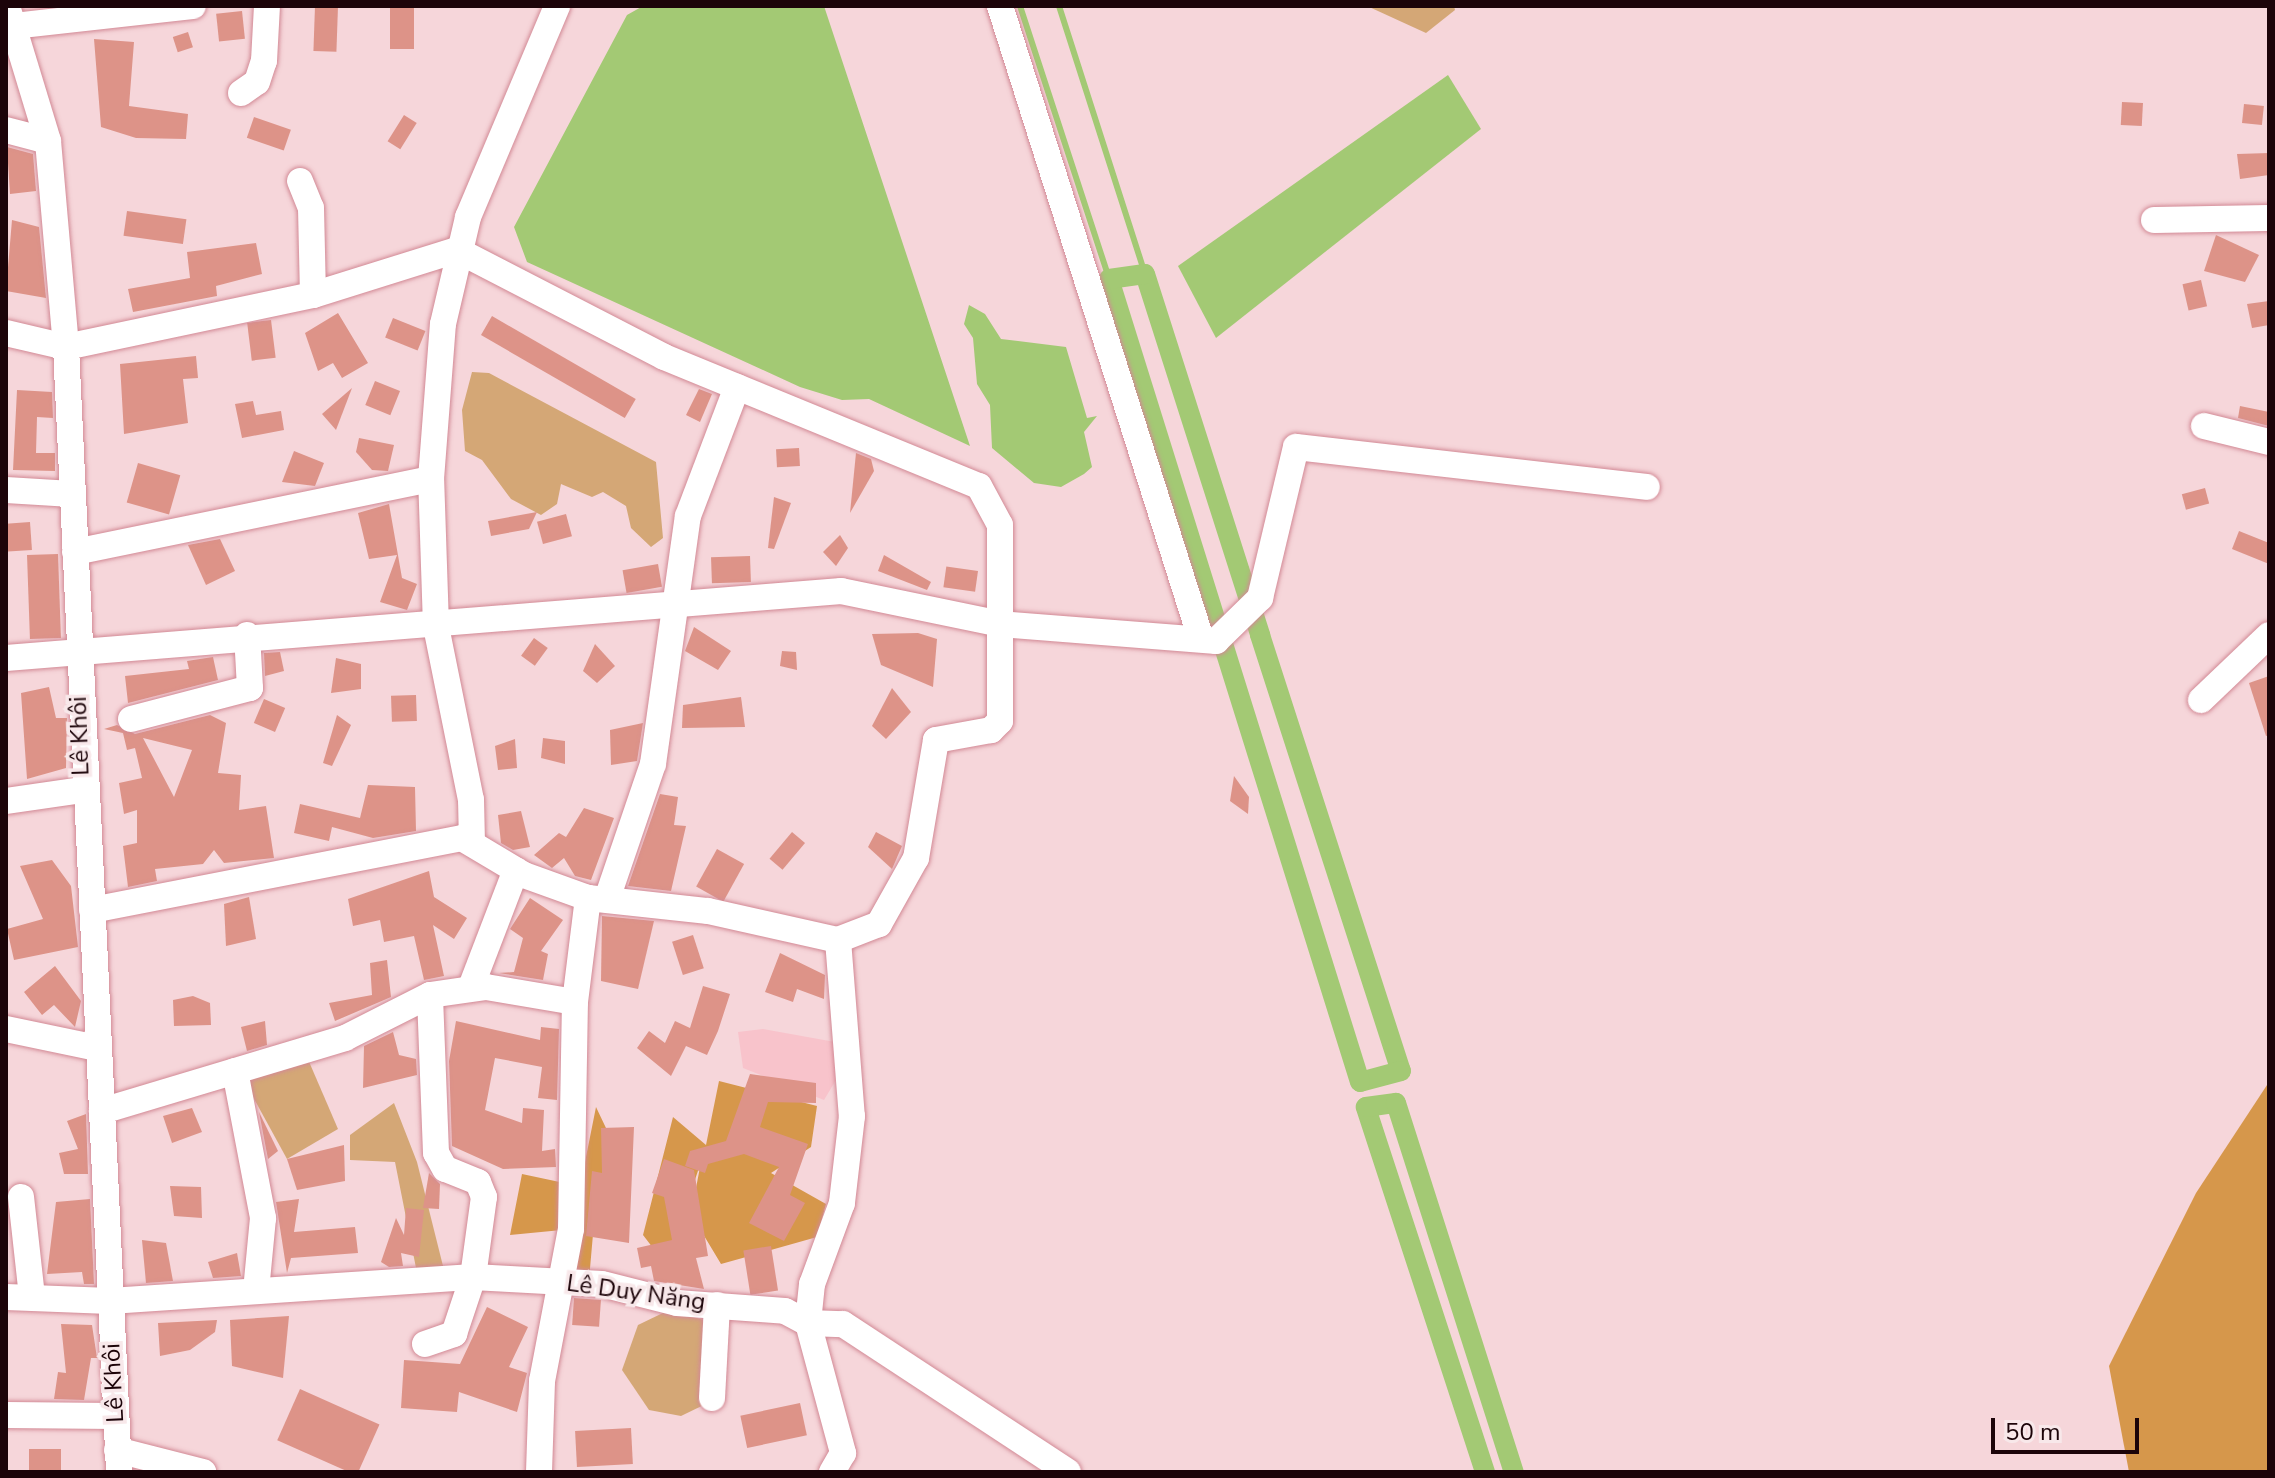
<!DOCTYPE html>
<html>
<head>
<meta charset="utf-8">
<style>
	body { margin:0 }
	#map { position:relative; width:2275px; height:1478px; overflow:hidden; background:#f6d6da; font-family:"Nunito Sans",sans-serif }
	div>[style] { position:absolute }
	.built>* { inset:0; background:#f8c3cb }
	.green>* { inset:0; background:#d4a776 }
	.forest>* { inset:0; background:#d6974b }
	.water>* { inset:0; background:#a3c974 }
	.stream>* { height:6px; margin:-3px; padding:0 3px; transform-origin:3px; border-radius:3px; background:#a3c974 }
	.canal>* { height:20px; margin:-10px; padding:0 10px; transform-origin:10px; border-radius:10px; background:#a3c974 }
	.building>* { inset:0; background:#dd9388; transform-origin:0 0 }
	.roads { filter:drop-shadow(0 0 2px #d28995) drop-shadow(0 0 2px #d28995) }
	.minor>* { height:26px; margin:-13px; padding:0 13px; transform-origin:13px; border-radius:13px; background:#fff }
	span { translate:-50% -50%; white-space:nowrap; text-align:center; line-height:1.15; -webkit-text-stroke:7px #f8e8ea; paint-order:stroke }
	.street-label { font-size:24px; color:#1c0409 }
	.frame { position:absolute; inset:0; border:8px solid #1c0409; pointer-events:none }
	.scale { position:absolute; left:1991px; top:1418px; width:148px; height:36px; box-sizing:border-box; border:4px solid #1c0409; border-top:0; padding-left:10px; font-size:24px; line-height:28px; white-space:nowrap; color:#1c0409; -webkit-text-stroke:6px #f8e8ea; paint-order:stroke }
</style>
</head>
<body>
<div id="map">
	<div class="built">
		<div style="clip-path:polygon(763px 1029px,835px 1042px,842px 1070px,824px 1100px,743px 1068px,738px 1032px)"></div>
	</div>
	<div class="green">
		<div style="clip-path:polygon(1367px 6px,1454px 6px,1455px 10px,1426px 33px)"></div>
		<div style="clip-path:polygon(472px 372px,489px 373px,656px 462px,663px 538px,651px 547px,631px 528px,626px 506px,603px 492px,592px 497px,561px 484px,557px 504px,541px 515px,511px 499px,482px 460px,465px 451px,462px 410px)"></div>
		<div style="clip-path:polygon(304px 1050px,338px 1129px,287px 1159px,241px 1075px)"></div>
		<div style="clip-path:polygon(394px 1103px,417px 1162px,447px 1282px,420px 1288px,395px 1162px,350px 1160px,350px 1135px)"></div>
		<div style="clip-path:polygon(669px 1310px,704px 1320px,712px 1401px,681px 1416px,649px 1410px,622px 1370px,638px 1325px)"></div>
	</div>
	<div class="forest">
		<div style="clip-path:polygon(719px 1081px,817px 1106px,811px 1147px,771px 1173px,826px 1204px,817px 1237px,721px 1264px,691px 1214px,701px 1162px,666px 1265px,643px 1235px,673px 1117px,706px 1145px)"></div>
		<div style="clip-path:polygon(2269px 1082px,2269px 1472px,2129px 1472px,2109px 1366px,2196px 1193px)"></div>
		<div style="clip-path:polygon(596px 1107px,615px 1147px,596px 1200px,589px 1280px,562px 1279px,572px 1229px,510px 1235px,522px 1174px,569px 1184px,572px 1227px)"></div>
	</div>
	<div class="water">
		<div style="clip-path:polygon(643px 6px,824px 6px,970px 446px,869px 399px,842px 400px,800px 387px,527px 262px,514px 227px,627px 15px)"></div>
		<div style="clip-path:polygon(1448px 75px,1481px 129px,1216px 338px,1178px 266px)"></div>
		<div style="clip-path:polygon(969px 305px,985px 314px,1001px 339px,1066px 347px,1087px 418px,1097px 416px,1084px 432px,1092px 467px,1084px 474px,1061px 487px,1034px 483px,992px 448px,990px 405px,977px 384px,973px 338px,964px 324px)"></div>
	</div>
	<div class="stream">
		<div style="left:1020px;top:6px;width:287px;rotate:71.9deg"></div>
		<div style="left:1059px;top:6px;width:281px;rotate:72.2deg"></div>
	</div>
	<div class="canal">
		<div style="left:1145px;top:274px;width:379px;rotate:72.3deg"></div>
		<div style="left:1260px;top:635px;width:458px;rotate:72.1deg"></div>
		<div style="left:1401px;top:1071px;width:42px;rotate:165deg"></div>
		<div style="left:1360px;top:1082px;width:841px;rotate:-107.36deg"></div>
		<div style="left:1109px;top:279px;width:36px;rotate:-8deg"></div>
		<div style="left:1485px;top:1472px;width:384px;rotate:-108.1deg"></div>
		<div style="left:1366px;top:1107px;width:30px;rotate:-8deg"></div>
		<div style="left:1396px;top:1103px;width:387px;rotate:72.3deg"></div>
	</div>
	<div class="building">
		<div style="left:315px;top:6px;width:23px;height:45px;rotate:2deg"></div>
		<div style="left:390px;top:6px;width:24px;height:43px"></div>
		<div style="left:242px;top:11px;width:28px;height:26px;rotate:84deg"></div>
		<div style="left:188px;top:32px;width:16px;height:16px;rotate:72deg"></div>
		<div style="clip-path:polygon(94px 39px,134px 42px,129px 106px,188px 114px,186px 139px,136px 138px,101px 127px)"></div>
		<div style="left:2122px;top:102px;width:21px;height:23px;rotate:3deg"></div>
		<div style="left:2244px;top:104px;width:20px;height:19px;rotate:6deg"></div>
		<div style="left:404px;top:115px;width:15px;height:31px;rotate:32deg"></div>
		<div style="left:254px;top:117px;width:39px;height:22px;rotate:19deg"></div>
		<div style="clip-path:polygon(7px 147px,33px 154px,36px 191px,10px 194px)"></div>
		<div style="clip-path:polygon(2269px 153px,2269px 175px,2240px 179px,2237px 154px)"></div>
		<div style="left:127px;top:211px;width:60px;height:25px;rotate:8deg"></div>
		<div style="clip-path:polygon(12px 220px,39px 227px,46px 298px,6px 291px)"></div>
		<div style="clip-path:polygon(2216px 235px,2259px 255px,2245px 282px,2204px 271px)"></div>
		<div style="clip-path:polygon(256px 243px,262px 274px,216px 286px,217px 296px,133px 312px,128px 289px,190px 278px,187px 252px)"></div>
		<div style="left:2201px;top:280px;width:27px;height:19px;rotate:77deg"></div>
		<div style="clip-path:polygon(2269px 301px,2269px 325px,2252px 328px,2247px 304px)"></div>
		<div style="clip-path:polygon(338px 313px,368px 363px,342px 378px,333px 363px,318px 371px,305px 333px)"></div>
		<div style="left:492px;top:316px;width:166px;height:22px;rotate:30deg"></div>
		<div style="left:393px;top:318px;width:35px;height:21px;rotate:22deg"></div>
		<div style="left:271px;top:320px;width:38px;height:24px;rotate:83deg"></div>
		<div style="clip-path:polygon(196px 356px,198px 378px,183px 379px,188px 423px,124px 434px,120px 364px)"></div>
		<div style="left:375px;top:381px;width:27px;height:26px;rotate:22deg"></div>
		<div style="clip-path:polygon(352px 388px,336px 430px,322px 414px)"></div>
		<div style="clip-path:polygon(699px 389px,712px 394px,700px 422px,686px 415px)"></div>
		<div style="clip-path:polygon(17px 390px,52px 392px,53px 418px,37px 417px,36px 453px,55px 453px,55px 471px,13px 470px)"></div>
		<div style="clip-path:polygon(253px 401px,256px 415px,281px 411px,284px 430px,242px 438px,235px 404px)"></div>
		<div style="clip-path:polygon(2240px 406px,2269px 412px,2269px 426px,2238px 418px)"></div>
		<div style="clip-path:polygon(359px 438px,394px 445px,388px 471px,372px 470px,356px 452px)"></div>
		<div style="left:799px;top:448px;width:18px;height:23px;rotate:87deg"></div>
		<div style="clip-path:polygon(294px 451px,324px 463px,315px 486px,282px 482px)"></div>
		<div style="clip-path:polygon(856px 453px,871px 459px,874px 471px,850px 513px)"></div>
		<div style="left:138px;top:463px;width:44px;height:41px;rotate:16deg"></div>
		<div style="left:2205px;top:488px;width:16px;height:24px;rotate:75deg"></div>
		<div style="clip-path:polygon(774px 497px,791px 503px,774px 549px,768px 548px)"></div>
		<div style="clip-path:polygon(389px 504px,402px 578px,417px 584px,407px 610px,380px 602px,397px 555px,369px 559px,358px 513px)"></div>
		<div style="clip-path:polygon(537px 512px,529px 529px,491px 536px,488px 521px)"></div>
		<div style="left:566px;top:514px;width:23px;height:30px;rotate:75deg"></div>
		<div style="left:30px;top:522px;width:28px;height:24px;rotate:86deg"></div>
		<div style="clip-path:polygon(2239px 531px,2269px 543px,2269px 564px,2232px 549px)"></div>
		<div style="clip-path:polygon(840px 535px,848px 548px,836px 566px,823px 552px)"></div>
		<div style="clip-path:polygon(220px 539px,235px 571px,206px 585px,188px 545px)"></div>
		<div style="left:58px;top:554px;width:84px;height:31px;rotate:88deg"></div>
		<div style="clip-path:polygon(884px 555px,931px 582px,927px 590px,878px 571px)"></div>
		<div style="left:750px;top:556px;width:26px;height:39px;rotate:88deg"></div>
		<div style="left:658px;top:564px;width:23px;height:36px;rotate:80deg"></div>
		<div style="left:978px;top:571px;width:21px;height:32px;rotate:98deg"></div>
		<div style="clip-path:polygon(694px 627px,731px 651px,718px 670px,685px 651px)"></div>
		<div style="clip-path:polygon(918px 633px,937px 639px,933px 687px,881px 665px,872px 634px)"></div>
		<div style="left:534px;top:638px;width:17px;height:22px;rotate:36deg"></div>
		<div style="clip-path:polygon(595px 644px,615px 666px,597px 683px,583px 671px)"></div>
		<div style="clip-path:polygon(782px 651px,796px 652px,797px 670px,780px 666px)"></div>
		<div style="clip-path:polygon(280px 652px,284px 671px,265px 676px,264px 653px)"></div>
		<div style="clip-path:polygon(213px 657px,218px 680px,128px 703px,125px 676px,189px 669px,187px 661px)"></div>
		<div style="clip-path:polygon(336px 658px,361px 664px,361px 689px,331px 693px)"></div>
		<div style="clip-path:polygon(2269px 676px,2269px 735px,2266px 736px,2249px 683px)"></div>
		<div style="clip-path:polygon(49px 687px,56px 718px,67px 718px,66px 768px,27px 779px,21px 693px)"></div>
		<div style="clip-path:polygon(892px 688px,911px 712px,886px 739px,872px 726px)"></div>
		<div style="left:416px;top:695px;width:26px;height:25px;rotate:88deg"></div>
		<div style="clip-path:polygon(741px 697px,745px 727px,682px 728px,683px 705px)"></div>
		<div style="left:264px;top:699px;width:23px;height:26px;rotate:23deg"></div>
		<div style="clip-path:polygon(evenodd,210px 715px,226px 723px,218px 773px,241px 775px,239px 810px,266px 806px,274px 858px,224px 863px,214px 850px,203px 864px,155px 869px,157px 881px,128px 887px,123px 846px,137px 843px,137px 810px,124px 814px,119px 783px,142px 778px,135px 748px,127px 750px,123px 733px,104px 729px,117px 725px,135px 734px,210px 715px,143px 738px,192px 750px,174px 797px,143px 738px)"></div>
		<div style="clip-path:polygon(337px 715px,351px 725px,332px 766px,323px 763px)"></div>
		<div style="clip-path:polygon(643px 723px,637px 761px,611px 765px,610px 730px)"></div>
		<div style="clip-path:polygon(543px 738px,565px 741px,565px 764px,541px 758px)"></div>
		<div style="clip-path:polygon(515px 739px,517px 768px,498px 770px,495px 746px)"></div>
		<div style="clip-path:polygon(1234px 776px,1249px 797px,1248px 814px,1230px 801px)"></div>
		<div style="clip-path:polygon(368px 785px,415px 787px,416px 831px,373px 838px,332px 827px,329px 841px,294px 833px,300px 804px,360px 818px)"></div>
		<div style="clip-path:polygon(660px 794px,678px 797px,674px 825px,686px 826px,671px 891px,628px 886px)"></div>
		<div style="clip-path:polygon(584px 808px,614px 818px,591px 880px,575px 876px,564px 858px,552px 868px,534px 855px,559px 833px,566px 837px)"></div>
		<div style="clip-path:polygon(521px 811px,530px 847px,513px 850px,501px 843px,498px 815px)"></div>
		<div style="left:792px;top:832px;width:17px;height:35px;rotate:40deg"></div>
		<div style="clip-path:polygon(876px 832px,902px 846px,892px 869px,868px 847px)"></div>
		<div style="left:717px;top:849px;width:31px;height:43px;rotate:29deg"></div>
		<div style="clip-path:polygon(52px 860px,71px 886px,78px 947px,14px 960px,7px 929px,43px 919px,20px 866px)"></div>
		<div style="clip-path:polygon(429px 871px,434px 897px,467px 918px,454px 939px,433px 925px,444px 976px,424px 980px,414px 936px,384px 942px,380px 920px,353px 926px,348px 899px)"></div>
		<div style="clip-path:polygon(249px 897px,256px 939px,226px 946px,224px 904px)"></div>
		<div style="clip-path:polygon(530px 898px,563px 920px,541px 951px,548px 954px,543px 980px,499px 973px,514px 972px,523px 938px,510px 929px)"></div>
		<div style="clip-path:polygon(602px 916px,654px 921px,638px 989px,601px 981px)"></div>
		<div style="left:693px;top:935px;width:35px;height:22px;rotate:72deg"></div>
		<div style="clip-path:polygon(780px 953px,825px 975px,824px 999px,797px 989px,793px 1002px,765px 992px)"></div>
		<div style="clip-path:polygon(387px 960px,391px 997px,335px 1021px,329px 1003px,372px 995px,370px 963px)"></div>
		<div style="clip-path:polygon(55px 966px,81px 1001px,75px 1027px,54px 1005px,42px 1015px,24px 992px)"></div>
		<div style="clip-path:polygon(703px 986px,730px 994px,718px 1031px,707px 1055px,686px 1046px,671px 1076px,637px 1048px,649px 1031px,665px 1043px,675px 1021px,690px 1028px)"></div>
		<div style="clip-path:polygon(193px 996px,210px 1003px,211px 1025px,174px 1026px,173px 1000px)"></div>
		<div style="clip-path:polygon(265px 1021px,267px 1045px,247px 1051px,241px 1027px)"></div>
		<div style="clip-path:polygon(456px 1021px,540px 1040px,541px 1027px,559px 1029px,557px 1100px,538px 1098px,542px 1067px,495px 1058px,485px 1110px,522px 1123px,523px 1108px,544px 1110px,542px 1151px,555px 1149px,556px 1167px,503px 1169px,452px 1146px,449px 1061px)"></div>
		<div style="clip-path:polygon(393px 1032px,399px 1055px,416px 1059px,417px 1075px,363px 1088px,364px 1046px)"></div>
		<div style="clip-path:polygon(750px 1074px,816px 1083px,816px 1103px,768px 1102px,760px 1127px,808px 1144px,790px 1195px,805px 1203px,784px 1241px,749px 1223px,779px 1167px,744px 1154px,708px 1164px,705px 1173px,685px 1166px,690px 1151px,726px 1141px)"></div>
		<div style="clip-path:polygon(192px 1108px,202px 1132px,172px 1143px,163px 1116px)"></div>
		<div style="clip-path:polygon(259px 1112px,278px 1151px,268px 1159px)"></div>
		<div style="clip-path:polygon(86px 1114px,88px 1174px,64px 1174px,59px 1153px,78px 1149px,67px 1121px)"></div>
		<div style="clip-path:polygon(634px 1127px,629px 1243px,586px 1236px,592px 1171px,602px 1173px,601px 1128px)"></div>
		<div style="clip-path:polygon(344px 1145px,345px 1181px,297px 1190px,287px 1159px)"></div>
		<div style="clip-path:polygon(664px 1159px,694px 1170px,708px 1256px,696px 1258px,704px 1289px,654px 1281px,651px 1266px,641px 1268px,637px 1248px,672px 1240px,664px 1197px,652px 1193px)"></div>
		<div style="clip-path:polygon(429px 1173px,440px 1184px,439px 1209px,423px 1208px)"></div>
		<div style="clip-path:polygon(170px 1186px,201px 1187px,202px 1218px,174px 1216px)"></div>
		<div style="clip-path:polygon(90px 1199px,94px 1284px,84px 1284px,82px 1272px,47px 1274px,56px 1202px)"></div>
		<div style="clip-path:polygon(299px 1199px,294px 1232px,355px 1227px,358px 1253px,291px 1258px,287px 1273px,276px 1202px)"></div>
		<div style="clip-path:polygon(406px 1208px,424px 1210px,419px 1257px,401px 1253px,403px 1266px,389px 1267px,381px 1262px,396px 1218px,404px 1235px)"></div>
		<div style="clip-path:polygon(142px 1240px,166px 1243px,173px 1281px,146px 1283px)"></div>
		<div style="left:771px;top:1246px;width:45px;height:28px;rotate:81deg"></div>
		<div style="clip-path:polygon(237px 1253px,241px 1276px,213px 1278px,208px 1262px)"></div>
		<div style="left:574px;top:1298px;width:27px;height:27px;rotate:4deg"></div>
		<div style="clip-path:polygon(487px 1307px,528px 1327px,509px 1367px,527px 1373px,517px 1412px,459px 1392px,457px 1412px,401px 1408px,404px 1360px,460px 1364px)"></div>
		<div style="clip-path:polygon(289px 1316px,283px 1378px,232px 1366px,230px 1320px)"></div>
		<div style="clip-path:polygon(217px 1320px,215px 1332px,190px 1350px,160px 1356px,158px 1323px)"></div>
		<div style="clip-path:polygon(61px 1324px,92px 1325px,97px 1358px,91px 1358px,84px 1400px,54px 1399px,58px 1372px,66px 1373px)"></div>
		<div style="left:300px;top:1389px;width:87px;height:56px;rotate:24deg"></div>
		<div style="left:800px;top:1403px;width:33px;height:61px;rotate:78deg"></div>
		<div style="left:631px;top:1428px;width:36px;height:56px;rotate:87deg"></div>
		<div style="left:29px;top:1449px;width:32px;height:23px"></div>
	</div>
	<div class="roads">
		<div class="minor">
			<div style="left:7px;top:6px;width:141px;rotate:73.1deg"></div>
			<div style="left:48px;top:141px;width:207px;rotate:85deg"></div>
			<div style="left:66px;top:347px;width:1126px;rotate:87.3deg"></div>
			<div style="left:1000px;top:6px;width:664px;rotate:72.38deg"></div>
			<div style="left:14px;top:26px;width:180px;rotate:-6.4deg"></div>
			<div style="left:241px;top:93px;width:19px;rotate:-35deg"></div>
			<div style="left:257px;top:82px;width:22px;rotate:-72deg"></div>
			<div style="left:264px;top:61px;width:55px;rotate:-86.9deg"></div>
			<div style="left:6px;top:130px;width:43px;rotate:14.7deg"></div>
			<div style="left:300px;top:181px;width:29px;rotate:68deg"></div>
			<div style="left:311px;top:208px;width:87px;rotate:88.7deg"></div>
			<div style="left:2154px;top:220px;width:115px;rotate:-1deg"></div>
			<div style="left:6px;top:333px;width:62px;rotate:13.1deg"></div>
			<div style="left:66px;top:347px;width:252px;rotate:-11.9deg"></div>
			<div style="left:313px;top:295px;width:151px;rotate:-17.4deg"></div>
			<div style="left:457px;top:250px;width:233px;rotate:27.3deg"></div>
			<div style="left:664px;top:357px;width:340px;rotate:22.3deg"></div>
			<div style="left:979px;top:486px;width:44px;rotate:61.7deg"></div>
			<div style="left:1000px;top:525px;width:196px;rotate:90deg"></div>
			<div style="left:1000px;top:721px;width:13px;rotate:135deg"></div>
			<div style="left:991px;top:730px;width:56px;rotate:169.7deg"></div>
			<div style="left:936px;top:740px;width:120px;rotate:99.6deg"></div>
			<div style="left:916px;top:858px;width:76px;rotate:119.3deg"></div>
			<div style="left:879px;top:924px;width:44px;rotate:158.7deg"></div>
			<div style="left:838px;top:940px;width:177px;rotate:85.5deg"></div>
			<div style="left:852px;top:1116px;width:88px;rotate:96.6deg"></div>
			<div style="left:842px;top:1203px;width:86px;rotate:110.3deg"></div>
			<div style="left:812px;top:1284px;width:39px;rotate:96deg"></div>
			<div style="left:808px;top:1323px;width:135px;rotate:74.9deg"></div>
			<div style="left:843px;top:1453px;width:22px;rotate:120deg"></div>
			<div style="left:2204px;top:426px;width:67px;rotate:13.8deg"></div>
			<div style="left:6px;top:490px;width:66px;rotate:3.5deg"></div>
			<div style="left:75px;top:552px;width:363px;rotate:-11.6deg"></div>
			<div style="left:6px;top:658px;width:838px;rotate:-4.59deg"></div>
			<div style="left:841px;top:591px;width:162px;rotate:11.7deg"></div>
			<div style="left:1000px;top:624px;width:217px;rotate:4.5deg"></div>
			<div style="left:1216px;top:641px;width:62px;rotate:-44.3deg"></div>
			<div style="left:1260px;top:598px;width:155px;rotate:-76.6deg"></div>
			<div style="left:1296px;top:447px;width:353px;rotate:6.5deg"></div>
			<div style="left:2201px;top:700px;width:94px;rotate:-43.7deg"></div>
			<div style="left:131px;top:719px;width:123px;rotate:-14.6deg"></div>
			<div style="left:250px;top:688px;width:53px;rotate:-93.2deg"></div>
			<div style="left:6px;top:801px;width:77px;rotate:-8.2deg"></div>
			<div style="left:472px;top:843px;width:43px;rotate:-91.3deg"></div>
			<div style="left:471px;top:800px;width:177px;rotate:-101.4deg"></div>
			<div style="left:436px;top:626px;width:147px;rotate:-91.9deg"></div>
			<div style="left:431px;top:479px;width:155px;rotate:-85.6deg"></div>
			<div style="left:443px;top:324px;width:110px;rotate:-76.8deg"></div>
			<div style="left:468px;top:217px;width:229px;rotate:-67.1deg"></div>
			<div style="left:608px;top:896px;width:139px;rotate:-71.2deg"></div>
			<div style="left:653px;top:764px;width:250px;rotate:-82deg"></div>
			<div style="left:688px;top:516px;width:138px;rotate:-69.2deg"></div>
			<div style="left:92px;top:910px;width:377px;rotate:-11deg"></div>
			<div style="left:462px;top:838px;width:72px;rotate:30.8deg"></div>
			<div style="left:524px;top:875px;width:68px;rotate:19.8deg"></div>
			<div style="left:588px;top:898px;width:121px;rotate:6.2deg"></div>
			<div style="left:708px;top:911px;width:133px;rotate:12.6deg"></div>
			<div style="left:471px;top:987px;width:125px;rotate:-69deg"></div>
			<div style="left:6px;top:1029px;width:93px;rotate:11.8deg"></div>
			<div style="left:97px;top:1048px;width:12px;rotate:-90deg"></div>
			<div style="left:235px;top:1071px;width:150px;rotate:79.2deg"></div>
			<div style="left:263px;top:1218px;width:73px;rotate:95.5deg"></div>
			<div style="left:102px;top:1111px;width:254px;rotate:-16.7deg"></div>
			<div style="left:345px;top:1038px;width:95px;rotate:-26.8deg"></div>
			<div style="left:430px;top:995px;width:57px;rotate:-8.1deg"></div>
			<div style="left:486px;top:987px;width:90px;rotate:9.6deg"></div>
			<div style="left:21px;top:1197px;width:101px;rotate:83.7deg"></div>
			<div style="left:6px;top:1297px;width:104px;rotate:2.2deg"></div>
			<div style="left:110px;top:1301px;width:364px;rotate:-3.8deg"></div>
			<div style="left:473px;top:1277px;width:129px;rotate:3.1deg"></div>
			<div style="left:602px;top:1284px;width:77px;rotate:14.2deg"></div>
			<div style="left:677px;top:1303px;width:108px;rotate:4.2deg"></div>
			<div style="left:785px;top:1311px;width:26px;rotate:28deg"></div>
			<div style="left:808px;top:1323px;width:35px;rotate:2deg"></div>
			<div style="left:843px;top:1324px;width:269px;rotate:33.3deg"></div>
			<div style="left:425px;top:1344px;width:31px;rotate:-19deg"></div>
			<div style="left:454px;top:1334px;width:60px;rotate:-71.6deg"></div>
			<div style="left:473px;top:1277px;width:81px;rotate:-82.2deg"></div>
			<div style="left:484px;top:1197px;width:16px;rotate:-112deg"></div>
			<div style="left:478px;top:1182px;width:35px;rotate:-158deg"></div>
			<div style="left:445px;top:1169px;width:18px;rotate:-119deg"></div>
			<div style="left:436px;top:1153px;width:158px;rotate:-92.2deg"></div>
			<div style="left:712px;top:1398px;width:93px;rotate:-86.9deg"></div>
			<div style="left:6px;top:1415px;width:109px;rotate:0.5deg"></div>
			<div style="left:117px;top:1450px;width:89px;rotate:14.3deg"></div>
			<div style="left:539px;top:1472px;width:91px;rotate:-88.1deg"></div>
			<div style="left:542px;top:1381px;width:155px;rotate:-79.2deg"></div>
			<div style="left:571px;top:1229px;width:227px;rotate:-89deg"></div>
			<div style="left:575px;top:1002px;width:105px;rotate:-82.9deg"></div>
		</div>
	</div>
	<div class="street-label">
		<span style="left:80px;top:736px;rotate:-92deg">Lê Khôi</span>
		<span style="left:636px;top:1293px;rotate:8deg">Lê Duy Năng</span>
		<span style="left:114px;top:1383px;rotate:-93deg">Lê Khôi</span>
	</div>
	<div class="frame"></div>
	<div class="scale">50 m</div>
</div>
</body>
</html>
